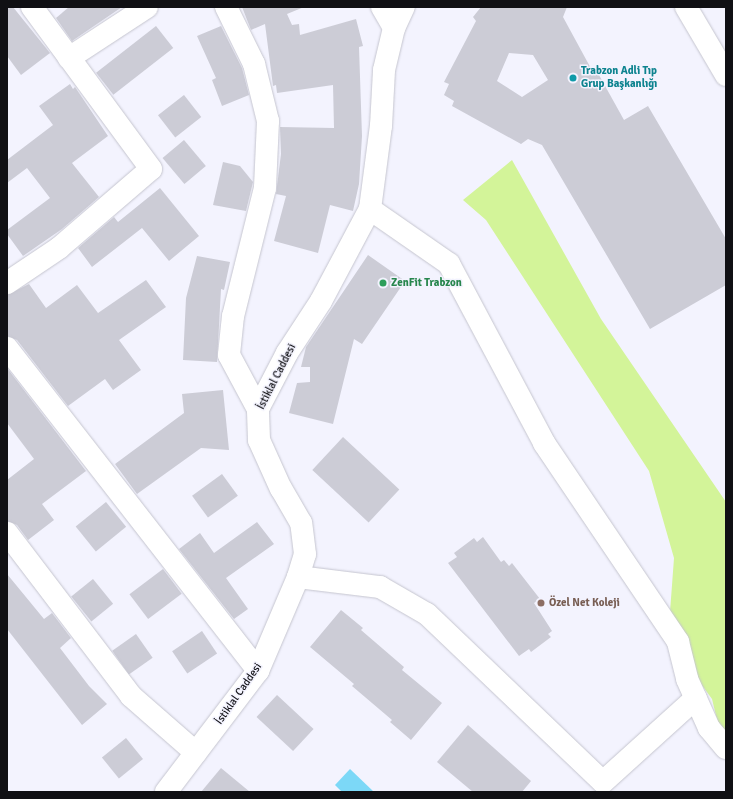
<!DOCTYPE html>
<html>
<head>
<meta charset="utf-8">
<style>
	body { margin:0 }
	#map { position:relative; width:733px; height:799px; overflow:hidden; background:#f3f3fe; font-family:Signika,sans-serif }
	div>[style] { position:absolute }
	.green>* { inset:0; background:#d3f499 }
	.water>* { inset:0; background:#7cd8f7 }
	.building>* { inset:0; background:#ccccd6; transform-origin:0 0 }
	.roads { filter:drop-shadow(0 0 1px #c5c5cf) drop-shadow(0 0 1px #c5c5cf) }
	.minor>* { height:22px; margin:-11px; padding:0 11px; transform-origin:11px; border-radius:11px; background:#fff }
	.dots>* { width:11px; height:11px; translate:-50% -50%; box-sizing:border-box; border:2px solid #f3f3fe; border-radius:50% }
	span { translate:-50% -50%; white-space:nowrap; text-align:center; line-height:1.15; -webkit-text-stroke:3px #f3f3fe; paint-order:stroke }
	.culture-label { font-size:11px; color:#0d838f; font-weight:700 }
	.left { translate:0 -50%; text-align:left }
	.leisure-label { font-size:11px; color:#27864d; font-weight:700 }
	.street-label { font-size:11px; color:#101014 }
	.education-label { font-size:11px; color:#785e54; font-weight:700 }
	.frame { position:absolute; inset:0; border:8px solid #101014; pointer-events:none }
</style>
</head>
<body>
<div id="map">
	<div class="green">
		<div style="clip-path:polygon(512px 160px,601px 319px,726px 502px,726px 757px,712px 699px,668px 639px,674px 558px,649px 471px,486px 220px,463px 200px)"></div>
	</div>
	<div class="water">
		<div style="clip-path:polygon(350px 769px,374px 792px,342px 792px,335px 785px)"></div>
	</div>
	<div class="building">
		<div style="clip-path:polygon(7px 7px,13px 7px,50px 53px,21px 75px,7px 56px)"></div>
		<div style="clip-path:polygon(69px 7px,122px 7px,72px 41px,56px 18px)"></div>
		<div style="clip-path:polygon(242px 7px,304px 7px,287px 14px,292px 25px,299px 24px,300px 35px,356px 19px,363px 46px,359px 47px,362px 136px,359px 184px,353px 211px,330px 205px,318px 253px,274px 241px,286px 196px,276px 194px,281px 154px,280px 127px,334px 128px,333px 85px,277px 93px,276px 85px,273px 86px,265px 24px,251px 30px)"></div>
		<div style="clip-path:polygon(evenodd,481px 7px,567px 7px,563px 17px,594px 74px,599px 75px,624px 120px,648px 106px,726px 239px,726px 285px,650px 329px,542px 145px,528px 139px,521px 144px,452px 106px,454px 101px,444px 95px,449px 84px,444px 82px,476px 21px,473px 17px,481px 7px,509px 53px,533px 55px,548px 80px,522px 97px,497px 81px,509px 53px)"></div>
		<div style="left:156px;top:26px;width:28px;height:76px;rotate:52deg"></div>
		<div style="clip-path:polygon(221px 26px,242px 68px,249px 95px,222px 106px,212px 80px,216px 78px,197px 36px)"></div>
		<div style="clip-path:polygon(70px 84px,73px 89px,75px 87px,108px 136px,72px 163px,99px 197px,62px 229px,23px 256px,7px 234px,7px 230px,50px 198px,27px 168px,7px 183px,7px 160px,53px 125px,39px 106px)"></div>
		<div style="left:184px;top:95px;width:28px;height:33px;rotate:52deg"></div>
		<div style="left:184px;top:140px;width:34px;height:28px;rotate:50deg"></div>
		<div style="clip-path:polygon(223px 162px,240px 166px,253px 182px,246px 211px,213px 205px)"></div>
		<div style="clip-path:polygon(160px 188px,199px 236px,169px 261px,142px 228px,92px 267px,78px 248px,114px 217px,118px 222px)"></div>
		<div style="clip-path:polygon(368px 255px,405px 281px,362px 344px,354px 339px,333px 424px,289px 413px,297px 383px,310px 382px,310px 367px,301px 367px,306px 347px)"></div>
		<div style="clip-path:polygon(197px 256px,230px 262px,224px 290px,221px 289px,217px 362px,183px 360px,186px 298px)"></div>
		<div style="clip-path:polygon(146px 280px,166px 307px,119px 340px,141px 370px,113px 390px,105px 379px,68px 406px,17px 340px,7px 336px,7px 295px,29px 284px,46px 308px,77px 285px,98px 313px)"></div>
		<div style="clip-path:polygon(7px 368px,86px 471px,42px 504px,54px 520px,28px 540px,17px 525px,7px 521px,7px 480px,34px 459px,7px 423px)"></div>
		<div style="clip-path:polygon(223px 390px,229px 450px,201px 448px,137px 494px,115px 464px,184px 413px,182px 394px)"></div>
		<div style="left:343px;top:437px;width:77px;height:45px;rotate:43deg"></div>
		<div style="left:222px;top:474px;width:27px;height:37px;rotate:54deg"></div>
		<div style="left:106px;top:502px;width:32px;height:39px;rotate:51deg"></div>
		<div style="clip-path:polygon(257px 522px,274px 544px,226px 578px,248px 609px,234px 619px,179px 549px,200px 533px,214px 553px)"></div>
		<div style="clip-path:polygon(483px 537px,501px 562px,504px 560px,509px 566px,512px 563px,540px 599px,534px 603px,552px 631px,548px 634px,551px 637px,531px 652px,529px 649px,519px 656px,448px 563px,457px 557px,454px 553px,474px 538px,477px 542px)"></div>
		<div style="left:163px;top:569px;width:31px;height:42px;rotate:53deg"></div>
		<div style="clip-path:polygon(7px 574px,44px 619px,52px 613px,71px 638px,60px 648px,89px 686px,107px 704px,82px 725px,7px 629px)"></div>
		<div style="left:93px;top:579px;width:32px;height:28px;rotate:51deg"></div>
		<div style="clip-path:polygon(341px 610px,363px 628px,361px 630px,404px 667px,402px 670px,442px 703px,411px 740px,390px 722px,392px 720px,352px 686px,354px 684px,310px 647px)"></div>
		<div style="left:202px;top:631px;width:27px;height:36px;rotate:56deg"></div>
		<div style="left:136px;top:634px;width:29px;height:29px;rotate:55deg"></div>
		<div style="left:277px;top:695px;width:50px;height:30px;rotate:43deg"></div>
		<div style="clip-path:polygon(468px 725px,531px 781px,522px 792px,473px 792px,437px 762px)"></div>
		<div style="left:126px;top:738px;width:27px;height:31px;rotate:51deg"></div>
		<div style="clip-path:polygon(221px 768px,250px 792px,201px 792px)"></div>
	</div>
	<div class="roads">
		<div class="minor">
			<div style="left:226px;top:7px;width:64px;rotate:63.8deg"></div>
			<div style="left:254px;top:64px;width:59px;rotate:76.2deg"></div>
			<div style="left:268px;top:121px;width:67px;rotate:92.6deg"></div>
			<div style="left:265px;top:188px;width:132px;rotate:104deg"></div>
			<div style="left:233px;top:316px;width:39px;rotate:96deg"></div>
			<div style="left:229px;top:355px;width:61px;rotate:61.8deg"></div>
			<div style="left:382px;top:7px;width:24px;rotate:60deg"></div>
			<div style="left:686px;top:7px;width:79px;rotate:59.5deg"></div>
			<div style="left:69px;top:58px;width:93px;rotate:-33.2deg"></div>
			<div style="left:370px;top:209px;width:96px;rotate:34.8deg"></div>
			<div style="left:449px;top:264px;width:203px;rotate:62deg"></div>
			<div style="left:544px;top:443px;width:240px;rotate:56deg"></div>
			<div style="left:678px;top:642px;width:38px;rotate:76deg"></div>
			<div style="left:687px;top:679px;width:54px;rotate:65.8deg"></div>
			<div style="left:709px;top:728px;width:26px;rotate:50deg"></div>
			<div style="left:7px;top:283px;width:63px;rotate:-33.9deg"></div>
			<div style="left:59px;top:248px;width:121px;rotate:-40.7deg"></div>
			<div style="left:151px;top:169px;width:201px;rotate:-126.3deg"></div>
			<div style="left:7px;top:348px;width:409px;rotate:52.1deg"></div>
			<div style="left:7px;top:533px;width:205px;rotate:52.7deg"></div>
			<div style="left:131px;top:696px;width:86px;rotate:41.2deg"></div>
			<div style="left:298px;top:577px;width:83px;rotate:7deg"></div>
			<div style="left:380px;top:587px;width:54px;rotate:29.9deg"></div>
			<div style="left:427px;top:614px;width:243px;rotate:43.7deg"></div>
			<div style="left:603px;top:782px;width:125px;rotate:-42.1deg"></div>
			<div style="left:166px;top:792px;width:152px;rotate:-52.8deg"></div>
			<div style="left:258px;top:671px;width:102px;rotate:-66.9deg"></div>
			<div style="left:298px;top:577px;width:24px;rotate:-73deg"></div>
			<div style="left:305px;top:554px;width:31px;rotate:-97deg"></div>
			<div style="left:301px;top:523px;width:39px;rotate:-120deg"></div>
			<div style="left:281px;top:489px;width:54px;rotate:-114.2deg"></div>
			<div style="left:259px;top:440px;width:31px;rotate:-92deg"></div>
			<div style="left:258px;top:409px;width:63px;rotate:-62.6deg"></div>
			<div style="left:287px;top:353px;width:62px;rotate:-56.8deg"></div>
			<div style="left:321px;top:301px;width:104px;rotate:-62deg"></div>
			<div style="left:370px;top:209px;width:84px;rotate:-82.5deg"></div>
			<div style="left:381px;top:126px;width:56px;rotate:-86.9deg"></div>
			<div style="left:384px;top:70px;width:43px;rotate:-76.6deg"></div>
			<div style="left:394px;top:28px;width:23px;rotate:-65deg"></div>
		</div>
	</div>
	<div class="dots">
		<div style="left:573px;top:78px;background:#0f9aa8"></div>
		<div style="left:383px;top:283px;background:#2e9e5b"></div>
		<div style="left:541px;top:603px;background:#8d6e63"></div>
	</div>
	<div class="culture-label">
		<span class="left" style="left:581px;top:78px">Trabzon Adli Tıp<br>Grup Başkanlığı</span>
	</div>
	<div class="leisure-label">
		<span class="left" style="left:391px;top:283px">ZenFit Trabzon</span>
	</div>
	<div class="street-label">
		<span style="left:277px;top:377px;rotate:-63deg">İstiklal Caddesi</span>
		<span style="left:239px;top:694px;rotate:-55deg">İstiklal Caddesi</span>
	</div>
	<div class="education-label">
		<span class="left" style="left:549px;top:603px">Özel Net Koleji</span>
	</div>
	<div class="frame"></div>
</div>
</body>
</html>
